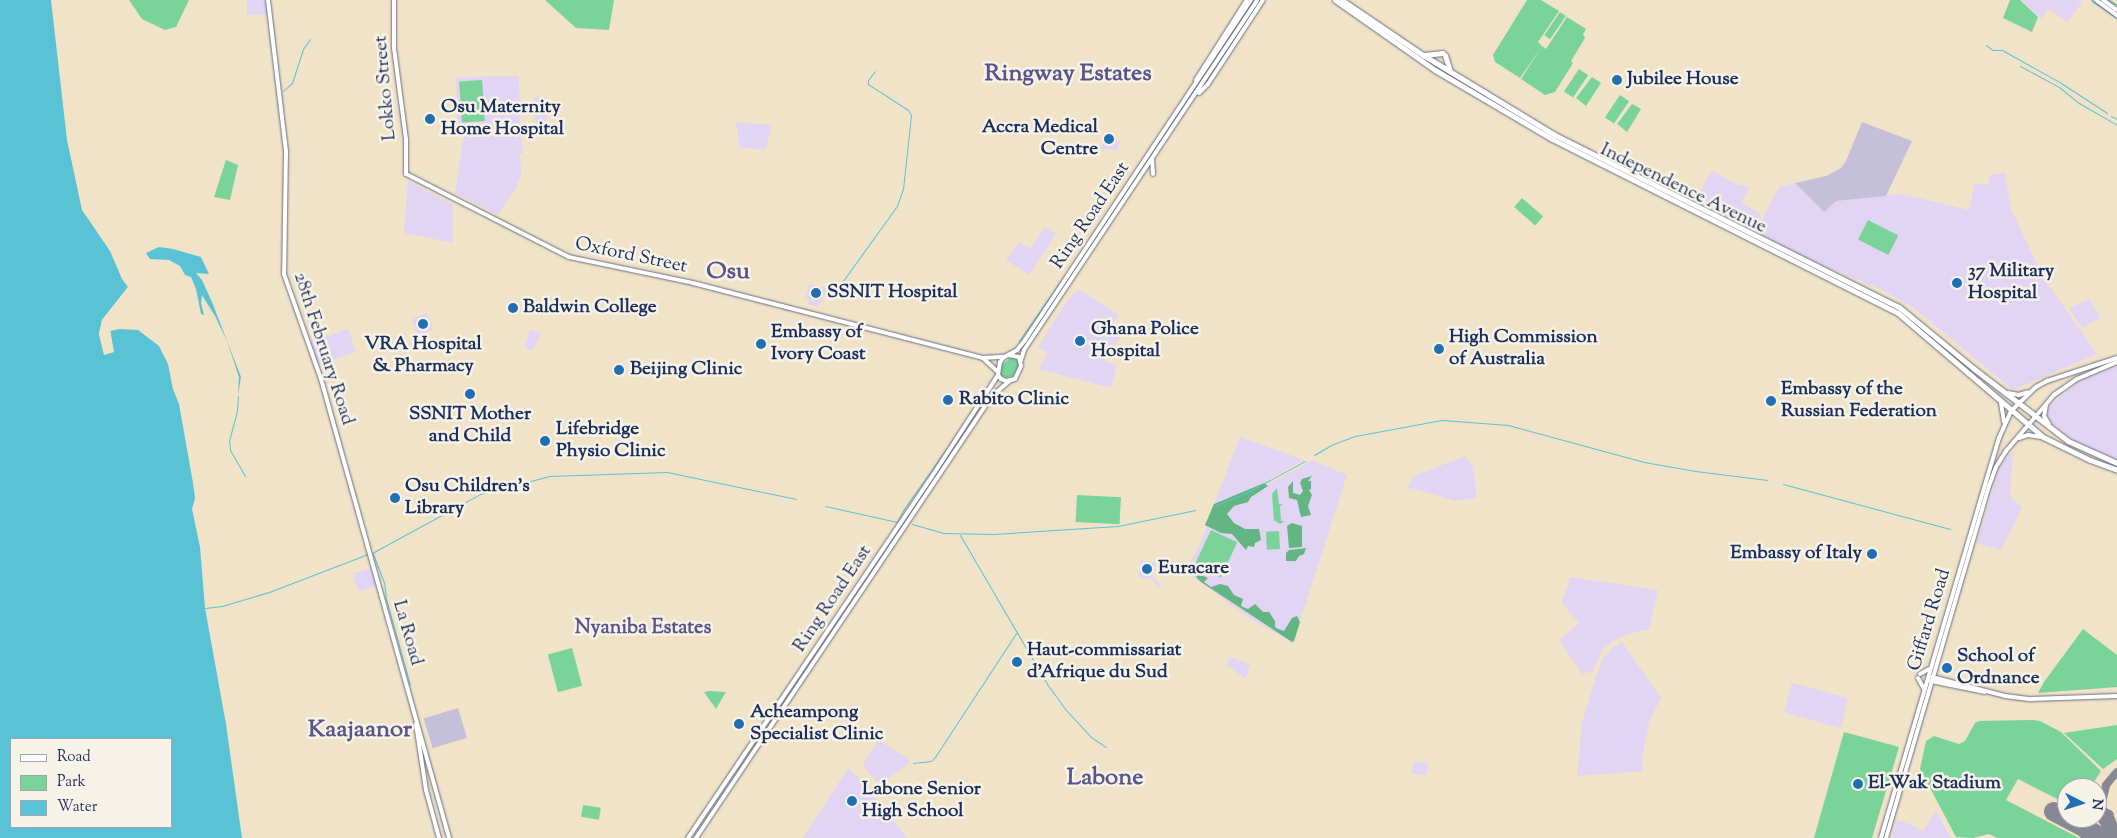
<!DOCTYPE html>
<html>
<head>
<meta charset="utf-8">
<style>
	body { margin:0 }
	#map { position:relative; width:2117px; height:838px; overflow:hidden; background:#f1e3c8; font-family:"Sorts Mill Goudy",serif }
	div>[style] { position:absolute }
	.built>* { inset:0; background:#e2d4f3; transform-origin:0 0 }
	.industrial>* { inset:0; background:#c5c0da; transform-origin:0 0 }
	.green>* { inset:0; background:#7ad399; transform-origin:0 0 }
	.forest>* { inset:0; background:#63b581 }
	.water>* { inset:0; background:#59c3d5 }
	.pier>* { inset:0; background:#f1e3c8 }
	.stream>* { height:1px; margin:-0.5px; padding:0 0.5px; transform-origin:0.5px; border-radius:0.5px; background:#59c3d5 }
	.taxiway>* { height:8px; margin:-4px; padding:0 4px; transform-origin:4px; border-radius:4px; background:#868993 }
	.runway>* { height:19px; margin:-9.5px; padding:0 9.5px; transform-origin:9.5px; border-radius:9.5px; background:#868993 }
	.roads { filter:drop-shadow(0 0 1px #666e83) drop-shadow(0 0 1px #666e83) }
	.major>* { height:4px; margin:-2px; padding:0 2px; transform-origin:2px; border-radius:2px; background:#fff }
	.highway>* { height:5px; margin:-2.5px; padding:0 2.5px; transform-origin:2.5px; border-radius:2.5px; background:#fff }
	.dots>* { width:14px; height:14px; translate:-50% -50%; box-sizing:border-box; border:2px solid #f7f3e8; border-radius:50% }
	span { translate:-50% -50%; white-space:nowrap; text-align:center; line-height:1.15; -webkit-text-stroke:5px #f7f3e8; paint-order:stroke }
	.poi-label { font-size:19px; color:#1b2f5e; font-weight:700 }
	.left { translate:0 -50%; text-align:left }
	.right { translate:-100% -50%; text-align:right }
	.street-label { font-size:19px; color:#1b2f5e }
	.neighbourhood-label { font-size:20px; color:#595489; font-weight:700 }
	.district-label { font-size:24px; color:#595489; font-weight:700 }
	.legend { position:absolute; left:10px; top:738px; width:162px; height:90px; box-sizing:border-box; background:#f7f3e8; border:1px solid #9fa5b1; margin:0; padding:6px 9px; list-style:none; font-size:15px; color:#1b2f5e }
	.legend li { display:flex; align-items:center; gap:10px; height:25px }
	.legend b { width:25px; border:1px solid #9fa5b1 }
	.north { position:absolute; left:2057px; top:778px; width:50px; height:50px; box-sizing:border-box; background:#f7f3e8; border:1px solid #9fa5b1; border-radius:50%; rotate:95deg; font-size:14px; font-weight:700; line-height:20px; text-align:center; color:#1b2f5e }
	.north::after { content:''; display:block; margin:auto; width:18px; height:22px; background:#1f6fb2; clip-path:polygon(50% 0,100% 100%,50% 72%,0 100%) }
</style>
</head>
<body>
<div id="map">
	<div class="built">
		<div style="left:247px;top:0;width:20px;height:15px"></div>
		<div style="clip-path:polygon(2021px 0,2053px 0,2048px 9px,2054px 0,2078px 0,2082px 3px,2067px 22px,2048px 9px,2042px 19px)"></div>
		<div style="left:519px;top:76px;width:48px;height:63px;rotate:89deg"></div>
		<div style="left:546px;top:97px;width:25px;height:12px;rotate:88deg"></div>
		<div style="clip-path:polygon(736px 122px,772px 125px,766px 149px,740px 148px)"></div>
		<div style="clip-path:polygon(520px 130px,523px 153px,520px 154px,521px 174px,516px 188px,498px 215px,455px 193px,464px 136px)"></div>
		<div style="clip-path:polygon(1106px 134px,1119px 142px,1118px 150px,1101px 149px)"></div>
		<div style="clip-path:polygon(1712px 171px,1739px 185px,1746px 185px,1749px 188px,1742px 203px,1761px 214px,1753px 229px,1695px 200px)"></div>
		<div style="clip-path:polygon(2005px 173px,2011px 209px,2043px 277px,2097px 354px,2013px 390px,1913px 307px,1882px 290px,1803px 257px,1756px 232px,1775px 194px,1780px 187px,1795px 183px,1824px 212px,1836px 201px,1902px 194px,1969px 210px,1975px 183px,1988px 185px,1990px 175px)"></div>
		<div style="clip-path:polygon(408px 181px,453px 205px,453px 243px,404px 233px)"></div>
		<div style="clip-path:polygon(1045px 227px,1056px 234px,1029px 275px,1006px 260px,1019px 242px,1030px 249px)"></div>
		<div style="clip-path:polygon(809px 284px,828px 288px,818px 307px,808px 304px,809px 299px,805px 298px)"></div>
		<div style="clip-path:polygon(1078px 289px,1119px 315px,1111px 326px,1122px 335px,1104px 361px,1117px 365px,1111px 388px,1039px 369px,1047px 353px,1038px 347px,1068px 299px)"></div>
		<div style="clip-path:polygon(2089px 299px,2101px 318px,2082px 328px,2069px 308px)"></div>
		<div style="left:427px;top:313px;width:18px;height:16px;rotate:71deg"></div>
		<div style="left:348px;top:329px;width:24px;height:40px;rotate:71deg"></div>
		<div style="clip-path:polygon(530px 330px,541px 333px,533px 350px,525px 348px)"></div>
		<div style="clip-path:polygon(2117px 366px,2117px 460px,2093px 452px,2071px 438px,2050px 422px,2048px 416px,2048px 409px,2053px 403px,2071px 388px,2083px 379px)"></div>
		<div style="clip-path:polygon(1240px 437px,1304px 460px,1263px 483px,1214px 504px)"></div>
		<div style="clip-path:polygon(2013px 451px,2010px 496px,2022px 508px,2001px 550px,1977px 543px,1999px 468px)"></div>
		<div style="clip-path:polygon(1465px 456px,1473px 466px,1477px 498px,1456px 501px,1407px 487px,1414px 476px)"></div>
		<div style="clip-path:polygon(1312px 460px,1347px 475px,1293px 643px,1248px 617px,1185px 571px,1200px 545px,1213px 509px,1236px 502px)"></div>
		<div style="clip-path:polygon(1141px 560px,1156px 563px,1152px 575px,1162px 586px,1159px 587px,1151px 578px,1138px 578px)"></div>
		<div style="left:371px;top:568px;width:19px;height:19px;rotate:74deg"></div>
		<div style="clip-path:polygon(1570px 577px,1658px 590px,1649px 629px,1628px 634px,1613px 641px,1603px 649px,1593px 671px,1582px 674px,1559px 640px,1579px 623px,1562px 603px)"></div>
		<div style="clip-path:polygon(1622px 642px,1661px 698px,1650px 720px,1642px 758px,1642px 771px,1577px 776px,1582px 723px,1596px 677px,1601px 662px,1612px 648px)"></div>
		<div style="clip-path:polygon(1230px 657px,1250px 664px,1246px 679px,1226px 665px)"></div>
		<div style="clip-path:polygon(1792px 683px,1848px 698px,1841px 727px,1839px 728px,1784px 712px)"></div>
		<div style="clip-path:polygon(878px 740px,909px 759px,909px 764px,879px 784px,864px 767px,864px 763px)"></div>
		<div style="left:1413px;top:762px;width:15px;height:12px;rotate:4deg"></div>
		<div style="clip-path:polygon(848px 768px,862px 781px,907px 838px,803px 838px)"></div>
		<div style="clip-path:polygon(1936px 811px,1951px 838px,1892px 838px,1897px 820px,1918px 827px,1918px 829px,1923px 831px)"></div>
	</div>
	<div class="industrial">
		<div style="clip-path:polygon(1862px 122px,1912px 141px,1886px 196px,1836px 201px,1824px 212px,1795px 183px,1826px 176px,1841px 168px,1846px 161px)"></div>
		<div style="left:458px;top:708px;width:31px;height:36px;rotate:73deg"></div>
	</div>
	<div class="green">
		<div style="clip-path:polygon(129px 0,189px 0,176px 27px,165px 30px,142px 19px)"></div>
		<div style="clip-path:polygon(545px 0,614px 0,609px 30px,576px 28px)"></div>
		<div style="clip-path:polygon(1527px 0,1541px 0,1559px 11px,1538px 42px,1542px 46px,1520px 78px,1495px 62px,1493px 55px)"></div>
		<div style="clip-path:polygon(2010px 0,2020px 0,2038px 17px,2032px 32px,2003px 18px)"></div>
		<div style="left:1560px;top:12px;width:7px;height:28px;rotate:34deg"></div>
		<div style="clip-path:polygon(1567px 17px,1586px 29px,1583px 34px,1585px 38px,1571px 61px,1573px 63px,1555px 92px,1545px 95px,1521px 79px,1542px 46px,1546px 49px)"></div>
		<div style="left:1579px;top:69px;width:11px;height:27px;rotate:34deg"></div>
		<div style="clip-path:polygon(1592px 77px,1601px 83px,1586px 106px,1576px 98px)"></div>
		<div style="left:482px;top:80px;width:41px;height:23px;rotate:86deg"></div>
		<div style="left:1620px;top:95px;width:11px;height:27px;rotate:34deg"></div>
		<div style="clip-path:polygon(1632px 104px,1641px 109px,1627px 132px,1617px 124px)"></div>
		<div style="clip-path:polygon(226px 160px,238px 165px,230px 200px,214px 197px)"></div>
		<div style="left:1522px;top:198px;width:28px;height:12px;rotate:41deg"></div>
		<div style="left:1868px;top:220px;width:34px;height:22px;rotate:27deg"></div>
		<div style="clip-path:polygon(1011px 357px,1018px 358px,1020px 363px,1015px 375px,1006px 378px,1001px 376px,1001px 366px)"></div>
		<div style="clip-path:polygon(1277px 488px,1279px 504px,1283px 504px,1280px 506px,1281px 521px,1285px 521px,1280px 524px,1274px 520px,1272px 494px)"></div>
		<div style="left:1077px;top:495px;width:44px;height:27px;rotate:3deg"></div>
		<div style="left:1211px;top:530px;width:29px;height:39px;rotate:25deg"></div>
		<div style="left:1279px;top:531px;width:18px;height:13px;rotate:87deg"></div>
		<div style="clip-path:polygon(2083px 629px,2117px 655px,2117px 687px,2038px 693px,2044px 682px)"></div>
		<div style="left:572px;top:648px;width:39px;height:25px;rotate:75deg"></div>
		<div style="clip-path:polygon(710px 691px,726px 692px,716px 709px,704px 692px)"></div>
		<div style="clip-path:polygon(2033px 720px,2040px 721px,2061px 732px,2101px 771px,2090px 788px,2067px 788px,2067px 804px,2018px 779px,2006px 800px,2079px 838px,1997px 838px,1989px 834px,1973px 838px,1956px 837px,1920px 769px,1926px 741px,1934px 736px,1959px 744px,1965px 741px,1975px 723px,1979px 721px)"></div>
		<div style="clip-path:polygon(2117px 725px,2117px 759px,2103px 769px,2064px 733px)"></div>
		<div style="clip-path:polygon(1844px 732px,1899px 747px,1872px 838px,1814px 838px)"></div>
		<div style="left:583px;top:805px;width:18px;height:12px;rotate:9deg"></div>
	</div>
	<div class="forest">
		<div style="clip-path:polygon(1312px 476px,1308px 481px,1311px 481px,1311px 489px,1309px 490px,1312px 495px,1308px 506px,1311px 515px,1301px 517px,1297px 500px,1289px 498px,1288px 487px,1293px 481px,1293px 493px,1300px 495px,1303px 491px,1300px 483px,1302px 479px)"></div>
		<div style="clip-path:polygon(1264px 483px,1268px 486px,1251px 497px,1248px 502px,1234px 506px,1227px 514px,1234px 523px,1245px 529px,1259px 529px,1261px 540px,1255px 543px,1254px 547px,1248px 546px,1246px 550px,1232px 534px,1221px 533px,1205px 525px,1214px 504px)"></div>
		<div style="clip-path:polygon(1292px 523px,1302px 526px,1302px 547px,1289px 548px,1287px 526px)"></div>
		<div style="clip-path:polygon(1306px 548px,1304px 554px,1299px 556px,1296px 561px,1286px 561px,1286px 553px,1289px 550px)"></div>
		<div style="clip-path:polygon(1199px 574px,1208px 578px,1204px 582px,1211px 587px,1220px 584px,1228px 586px,1234px 595px,1243px 599px,1241px 606px,1248px 609px,1255px 604px,1263px 612px,1269px 612px,1275px 621px,1275px 627px,1278px 629px,1284px 631px,1292px 618px,1297px 616px,1300px 622px,1294px 641px,1292px 642px,1201px 582px,1196px 577px)"></div>
	</div>
	<div class="water">
		<div style="clip-path:polygon(evenodd,0 0,51px 0,67px 140px,82px 210px,110px 251px,122px 279px,128px 287px,102px 320px,99px 334px,104px 354px,113px 352px,110px 331px,120px 329px,138px 330px,159px 346px,168px 364px,173px 389px,179px 404px,193px 483px,195px 498px,192px 509px,200px 547px,205px 608px,226px 724px,242px 838px,0 838px,0 0,11px 739px,171px 739px,171px 827px,11px 827px,11px 739px)"></div>
		<div style="clip-path:polygon(159px 247px,173px 249px,201px 257px,209px 274px,196px 273px,202px 280px,212px 302px,241px 377px,238px 396px,239px 377px,227px 341px,215px 316px,202px 295px,201px 303px,204px 315px,201px 314px,196px 289px,191px 277px,185px 275px,180px 266px,169px 260px,150px 259px,146px 253px)"></div>
	</div>
	<div class="pier">
		<div style="clip-path:polygon(128px 287px,130px 289px,104px 321px,101px 334px,106px 352px,111px 350px,107px 331px,110px 329px,114px 352px,104px 355px,99px 334px,102px 320px)"></div>
	</div>
	<div class="stream">
		<div style="left:2091px;top:0;width:32px;rotate:35deg"></div>
		<div style="left:2109px;top:0;width:9px;rotate:32deg"></div>
		<div style="left:1986px;top:45px;width:9px;rotate:36deg"></div>
		<div style="left:1993px;top:50px;width:9px"></div>
		<div style="left:2002px;top:50px;width:68px;rotate:29.2deg"></div>
		<div style="left:2061px;top:83px;width:55px;rotate:33.1deg"></div>
		<div style="left:2020px;top:66px;width:44px;rotate:28.3deg"></div>
		<div style="left:2059px;top:87px;width:26px;rotate:39deg"></div>
		<div style="left:2079px;top:103px;width:44px;rotate:30.1deg"></div>
		<div style="left:283px;top:91px;width:12px;rotate:-42deg"></div>
		<div style="left:292px;top:83px;width:36px;rotate:-72deg"></div>
		<div style="left:303px;top:49px;width:12px;rotate:-55deg"></div>
		<div style="left:2111px;top:116px;width:7px;rotate:27deg"></div>
		<div style="left:840px;top:285px;width:97px;rotate:-54.2deg"></div>
		<div style="left:897px;top:206px;width:18px;rotate:-71deg"></div>
		<div style="left:903px;top:189px;width:74px;rotate:-83.8deg"></div>
		<div style="left:911px;top:115px;width:6px;rotate:-121deg"></div>
		<div style="left:908px;top:110px;width:48px;rotate:-147deg"></div>
		<div style="left:868px;top:84px;width:4px;rotate:-90deg"></div>
		<div style="left:868px;top:80px;width:11px;rotate:-52deg"></div>
		<div style="left:1019px;top:341px;width:77px;rotate:-55.1deg"></div>
		<div style="left:992px;top:381px;width:5px;rotate:-68deg"></div>
		<div style="left:238px;top:396px;width:15px;rotate:94deg"></div>
		<div style="left:237px;top:411px;width:30px;rotate:105deg"></div>
		<div style="left:229px;top:440px;width:10px;rotate:84deg"></div>
		<div style="left:230px;top:450px;width:30px;rotate:60deg"></div>
		<div style="left:1314px;top:455px;width:20px;rotate:-30deg"></div>
		<div style="left:1331px;top:445px;width:26px;rotate:-21deg"></div>
		<div style="left:1355px;top:436px;width:88px;rotate:-10.4deg"></div>
		<div style="left:1442px;top:420px;width:66px;rotate:4.3deg"></div>
		<div style="left:1508px;top:425px;width:141px;rotate:15.2deg"></div>
		<div style="left:1644px;top:462px;width:52px;rotate:10deg"></div>
		<div style="left:1695px;top:471px;width:73px;rotate:7.1deg"></div>
		<div style="left:1783px;top:484px;width:173px;rotate:15.1deg"></div>
		<div style="left:825px;top:506px;width:74px;rotate:12.5deg"></div>
		<div style="left:897px;top:522px;width:15px;rotate:-62deg"></div>
		<div style="left:904px;top:509px;width:111px;rotate:-54.9deg"></div>
		<div style="left:1214px;top:506px;width:32px;rotate:-22deg"></div>
		<div style="left:1244px;top:494px;width:69px;rotate:-28.4deg"></div>
		<div style="left:912px;top:524px;width:32px;rotate:16deg"></div>
		<div style="left:943px;top:533px;width:51px;rotate:1.1deg"></div>
		<div style="left:994px;top:534px;width:124px;rotate:-3.7deg"></div>
		<div style="left:1118px;top:526px;width:79px;rotate:-11.7deg"></div>
		<div style="left:960px;top:535px;width:173px;rotate:59.7deg"></div>
		<div style="left:1047px;top:684px;width:31px;rotate:54deg"></div>
		<div style="left:1065px;top:709px;width:38px;rotate:47deg"></div>
		<div style="left:1091px;top:737px;width:18px;rotate:34deg"></div>
		<div style="left:372px;top:553px;width:123px;rotate:-28.6deg"></div>
		<div style="left:480px;top:494px;width:72px;rotate:-14.4deg"></div>
		<div style="left:550px;top:476px;width:117px;rotate:-2deg"></div>
		<div style="left:667px;top:472px;width:132px;rotate:11.8deg"></div>
		<div style="left:373px;top:554px;width:30px;rotate:69deg"></div>
		<div style="left:384px;top:582px;width:17px;rotate:83deg"></div>
		<div style="left:386px;top:599px;width:89px;rotate:74.4deg"></div>
		<div style="left:205px;top:608px;width:17px;rotate:-7deg"></div>
		<div style="left:222px;top:606px;width:49px;rotate:-16.6deg"></div>
		<div style="left:269px;top:592px;width:106px;rotate:-21deg"></div>
		<div style="left:913px;top:763px;width:18px;rotate:-6deg"></div>
		<div style="left:931px;top:761px;width:6px;rotate:-45deg"></div>
		<div style="left:935px;top:757px;width:148px;rotate:-56.8deg"></div>
	</div>
	<div class="taxiway">
		<div style="left:2098px;top:808px;width:13px;rotate:29deg"></div>
		<div style="left:2109px;top:814px;width:22px;rotate:69deg"></div>
		<div style="left:2080px;top:818px;width:13px;rotate:90deg"></div>
		<div style="left:2080px;top:831px;width:9px;rotate:49deg"></div>
		<div style="left:2113px;top:838px;width:20px;rotate:-120deg"></div>
		<div style="left:2103px;top:821px;width:18px;rotate:-93deg"></div>
		<div style="left:2102px;top:803px;width:18px;rotate:-77deg"></div>
		<div style="left:2106px;top:785px;width:17px;rotate:-50deg"></div>
	</div>
	<div class="runway">
		<div style="left:2053px;top:811px;width:58px;rotate:27.9deg"></div>
	</div>
	<div class="roads">
		<div class="major">
			<div style="left:268px;top:0;width:153px;rotate:83.2deg"></div>
			<div style="left:286px;top:152px;width:122px;rotate:90.9deg"></div>
			<div style="left:284px;top:274px;width:111px;rotate:70.6deg"></div>
			<div style="left:321px;top:379px;width:477px;rotate:74.4deg"></div>
			<div style="left:394px;top:0;width:48px;rotate:90deg"></div>
			<div style="left:394px;top:48px;width:92px;rotate:82.5deg"></div>
			<div style="left:406px;top:139px;width:35px;rotate:90deg"></div>
			<div style="left:406px;top:174px;width:183px;rotate:27deg"></div>
			<div style="left:569px;top:257px;width:127px;rotate:11.8deg"></div>
			<div style="left:693px;top:283px;width:299px;rotate:14.5deg"></div>
			<div style="left:982px;top:358px;width:22px;rotate:-3deg"></div>
			<div style="left:2096px;top:0;width:26px;rotate:36deg"></div>
			<div style="left:2103px;top:0;width:17px;rotate:36deg"></div>
			<div style="left:1196px;top:80px;width:95px;rotate:-57.5deg"></div>
			<div style="left:1199px;top:93px;width:13px;rotate:-45deg"></div>
			<div style="left:1208px;top:84px;width:100px;rotate:-56.8deg"></div>
			<div style="left:1152px;top:159px;width:15px;rotate:86deg"></div>
			<div style="left:1008px;top:355px;width:11px;rotate:10deg"></div>
			<div style="left:1019px;top:357px;width:9px;rotate:77deg"></div>
			<div style="left:1021px;top:366px;width:14px;rotate:115deg"></div>
			<div style="left:1015px;top:379px;width:9px;rotate:167deg"></div>
			<div style="left:1006px;top:381px;width:5px;rotate:-158deg"></div>
			<div style="left:1001px;top:379px;width:5px;rotate:-127deg"></div>
			<div style="left:998px;top:375px;width:13px;rotate:-81deg"></div>
			<div style="left:1000px;top:362px;width:6px;rotate:-51deg"></div>
			<div style="left:1004px;top:357px;width:15px;rotate:-28deg"></div>
			<div style="left:1017px;top:350px;width:13px;rotate:-51deg"></div>
			<div style="left:1025px;top:340px;width:408px;rotate:-56.4deg"></div>
			<div style="left:984px;top:359px;width:18px;rotate:43deg"></div>
			<div style="left:1021px;top:360px;width:10px;rotate:-73deg"></div>
			<div style="left:1024px;top:350px;width:420px;rotate:-56.3deg"></div>
			<div style="left:2008px;top:393px;width:11px;rotate:10deg"></div>
			<div style="left:2019px;top:395px;width:9px;rotate:-18deg"></div>
			<div style="left:2001px;top:403px;width:19px;rotate:81deg"></div>
			<div style="left:2046px;top:405px;width:11px;rotate:100deg"></div>
			<div style="left:2044px;top:416px;width:9px;rotate:58deg"></div>
			<div style="left:2019px;top:438px;width:9px;rotate:-18deg"></div>
			<div style="left:2028px;top:435px;width:13px;rotate:9deg"></div>
			<div style="left:1920px;top:674px;width:10px;rotate:-29deg"></div>
			<div style="left:1932px;top:677px;width:75px;rotate:14.6deg"></div>
			<div style="left:2005px;top:696px;width:26px;rotate:7deg"></div>
			<div style="left:2031px;top:699px;width:86px;rotate:-2deg"></div>
			<div style="left:1918px;top:678px;width:13px;rotate:61deg"></div>
			<div style="left:1931px;top:681px;width:55px;rotate:11.5deg"></div>
			<div style="left:416px;top:724px;width:67px;rotate:81.4deg"></div>
			<div style="left:426px;top:790px;width:50px;rotate:74.8deg"></div>
			<div style="left:688px;top:838px;width:431px;rotate:-56deg"></div>
			<div style="left:929px;top:481px;width:126px;rotate:-56.9deg"></div>
			<div style="left:696px;top:838px;width:532px;rotate:-56.19deg"></div>
			<div style="left:992px;top:396px;width:23px;rotate:-41deg"></div>
			<div style="left:1881px;top:838px;width:347px;rotate:-73.6deg"></div>
			<div style="left:1979px;top:505px;width:70px;rotate:-73.4deg"></div>
			<div style="left:1999px;top:438px;width:30px;rotate:-66deg"></div>
			<div style="left:2011px;top:411px;width:35px;rotate:-44deg"></div>
			<div style="left:2036px;top:387px;width:13px;rotate:-29deg"></div>
			<div style="left:2047px;top:381px;width:74px;rotate:-18.2deg"></div>
			<div style="left:1886px;top:838px;width:367px;rotate:-73.7deg"></div>
			<div style="left:1989px;top:486px;width:20px;rotate:-70deg"></div>
			<div style="left:1996px;top:467px;width:19px;rotate:-58deg"></div>
			<div style="left:2006px;top:451px;width:74px;rotate:-49.4deg"></div>
			<div style="left:2054px;top:395px;width:28px;rotate:-35deg"></div>
			<div style="left:2077px;top:379px;width:43px;rotate:-23deg"></div>
		</div>
		<div class="highway">
			<div style="left:1335px;top:0;width:122px;rotate:35deg"></div>
			<div style="left:1435px;top:70px;width:136px;rotate:30.5deg"></div>
			<div style="left:1552px;top:139px;width:387px;rotate:26.7deg"></div>
			<div style="left:1898px;top:313px;width:191px;rotate:40.5deg"></div>
			<div style="left:2043px;top:437px;width:52px;rotate:26.1deg"></div>
			<div style="left:2090px;top:460px;width:29px;rotate:20deg"></div>
			<div style="left:1342px;top:0;width:98px;rotate:34.2deg"></div>
			<div style="left:1423px;top:55px;width:154px;rotate:31.2deg"></div>
			<div style="left:1555px;top:135px;width:385px;rotate:26.6deg"></div>
			<div style="left:1899px;top:307px;width:96px;rotate:39.5deg"></div>
			<div style="left:1973px;top:368px;width:120px;rotate:37.5deg"></div>
			<div style="left:2068px;top:441px;width:54px;rotate:24.2deg"></div>
			<div style="left:1424px;top:55px;width:19px;rotate:-6deg"></div>
			<div style="left:1445px;top:55px;width:17px;rotate:73deg"></div>
		</div>
	</div>
	<div class="dots">
		<div style="left:1617px;top:80px;background:#1f6fb2"></div>
		<div style="left:430px;top:119px;background:#1f6fb2"></div>
		<div style="left:1109px;top:139px;background:#1f6fb2"></div>
		<div style="left:1957px;top:283px;background:#1f6fb2"></div>
		<div style="left:816px;top:293px;background:#1f6fb2"></div>
		<div style="left:513px;top:308px;background:#1f6fb2"></div>
		<div style="left:423px;top:324px;background:#1f6fb2"></div>
		<div style="left:1080px;top:341px;background:#1f6fb2"></div>
		<div style="left:761px;top:344px;background:#1f6fb2"></div>
		<div style="left:1439px;top:349px;background:#1f6fb2"></div>
		<div style="left:619px;top:370px;background:#1f6fb2"></div>
		<div style="left:470px;top:394px;background:#1f6fb2"></div>
		<div style="left:948px;top:400px;background:#1f6fb2"></div>
		<div style="left:1771px;top:401px;background:#1f6fb2"></div>
		<div style="left:545px;top:441px;background:#1f6fb2"></div>
		<div style="left:395px;top:498px;background:#1f6fb2"></div>
		<div style="left:1872px;top:554px;background:#1f6fb2"></div>
		<div style="left:1147px;top:569px;background:#1f6fb2"></div>
		<div style="left:1017px;top:662px;background:#1f6fb2"></div>
		<div style="left:1947px;top:668px;background:#1f6fb2"></div>
		<div style="left:739px;top:724px;background:#1f6fb2"></div>
		<div style="left:1858px;top:784px;background:#1f6fb2"></div>
		<div style="left:852px;top:801px;background:#1f6fb2"></div>
	</div>
	<div class="poi-label">
		<span class="left" style="left:1627px;top:80px">Jubilee House</span>
		<span class="left" style="left:441px;top:119px">Osu Maternity<br>Home Hospital</span>
		<span class="right" style="left:1098px;top:139px">Accra Medical<br>Centre</span>
		<span class="left" style="left:1968px;top:283px">37 Military<br>Hospital</span>
		<span class="left" style="left:827px;top:293px">SSNIT Hospital</span>
		<span class="left" style="left:523px;top:308px">Baldwin College</span>
		<span class="left" style="left:1091px;top:341px">Ghana Police<br>Hospital</span>
		<span class="left" style="left:771px;top:344px">Embassy of<br>Ivory Coast</span>
		<span class="left" style="left:1449px;top:349px">High Commission<br>of Australia</span>
		<span style="left:423px;top:356px">VRA Hospital<br>&amp; Pharmacy</span>
		<span class="left" style="left:630px;top:370px">Beijing Clinic</span>
		<span class="left" style="left:1781px;top:401px">Embassy of the<br>Russian Federation</span>
		<span class="left" style="left:959px;top:400px">Rabito Clinic</span>
		<span style="left:470px;top:426px">SSNIT Mother<br>and Child</span>
		<span class="left" style="left:556px;top:441px">Lifebridge<br>Physio Clinic</span>
		<span class="left" style="left:405px;top:498px">Osu Children's<br>Library</span>
		<span class="right" style="left:1862px;top:554px">Embassy of Italy</span>
		<span class="left" style="left:1158px;top:569px">Euracare</span>
		<span class="left" style="left:1027px;top:662px">Haut-commissariat<br>d'Afrique du Sud</span>
		<span class="left" style="left:1957px;top:668px">School of<br>Ordnance</span>
		<span class="left" style="left:750px;top:724px">Acheampong<br>Specialist Clinic</span>
		<span class="left" style="left:1868px;top:784px">El-Wak Stadium</span>
		<span class="left" style="left:862px;top:801px">Labone Senior<br>High School</span>
	</div>
	<div class="street-label">
		<span style="left:386px;top:88px;rotate:-95deg">Lokko Street</span>
		<span style="left:1683px;top:189px;rotate:26deg">Independence Avenue</span>
		<span style="left:1091px;top:216px;rotate:-56deg">Ring Road East</span>
		<span style="left:631px;top:256px;rotate:12deg">Oxford Street</span>
		<span style="left:323px;top:349px;rotate:72deg">28th February Road</span>
		<span style="left:833px;top:599px;rotate:-56deg">Ring Road East</span>
		<span style="left:1930px;top:620px;rotate:-73deg">Giffard Road</span>
		<span style="left:407px;top:633px;rotate:74deg">La Road</span>
	</div>
	<div class="neighbourhood-label">
		<span style="left:643px;top:628px">Nyaniba Estates</span>
	</div>
	<div class="district-label">
		<span style="left:1068px;top:75px">Ringway Estates</span>
		<span style="left:728px;top:273px">Osu</span>
		<span style="left:360px;top:731px">Kaajaanor</span>
		<span style="left:1105px;top:779px">Labone</span>
	</div>
	<ul class="legend">
	<li><b style="height:6px;background:#fff"></b>Road</li>
	<li><b style="height:14px;background:#7ad399"></b>Park</li>
	<li><b style="height:14px;background:#59c3d5"></b>Water</li>
	</ul>
	<div class="north">N</div>
</div>
</body>
</html>
